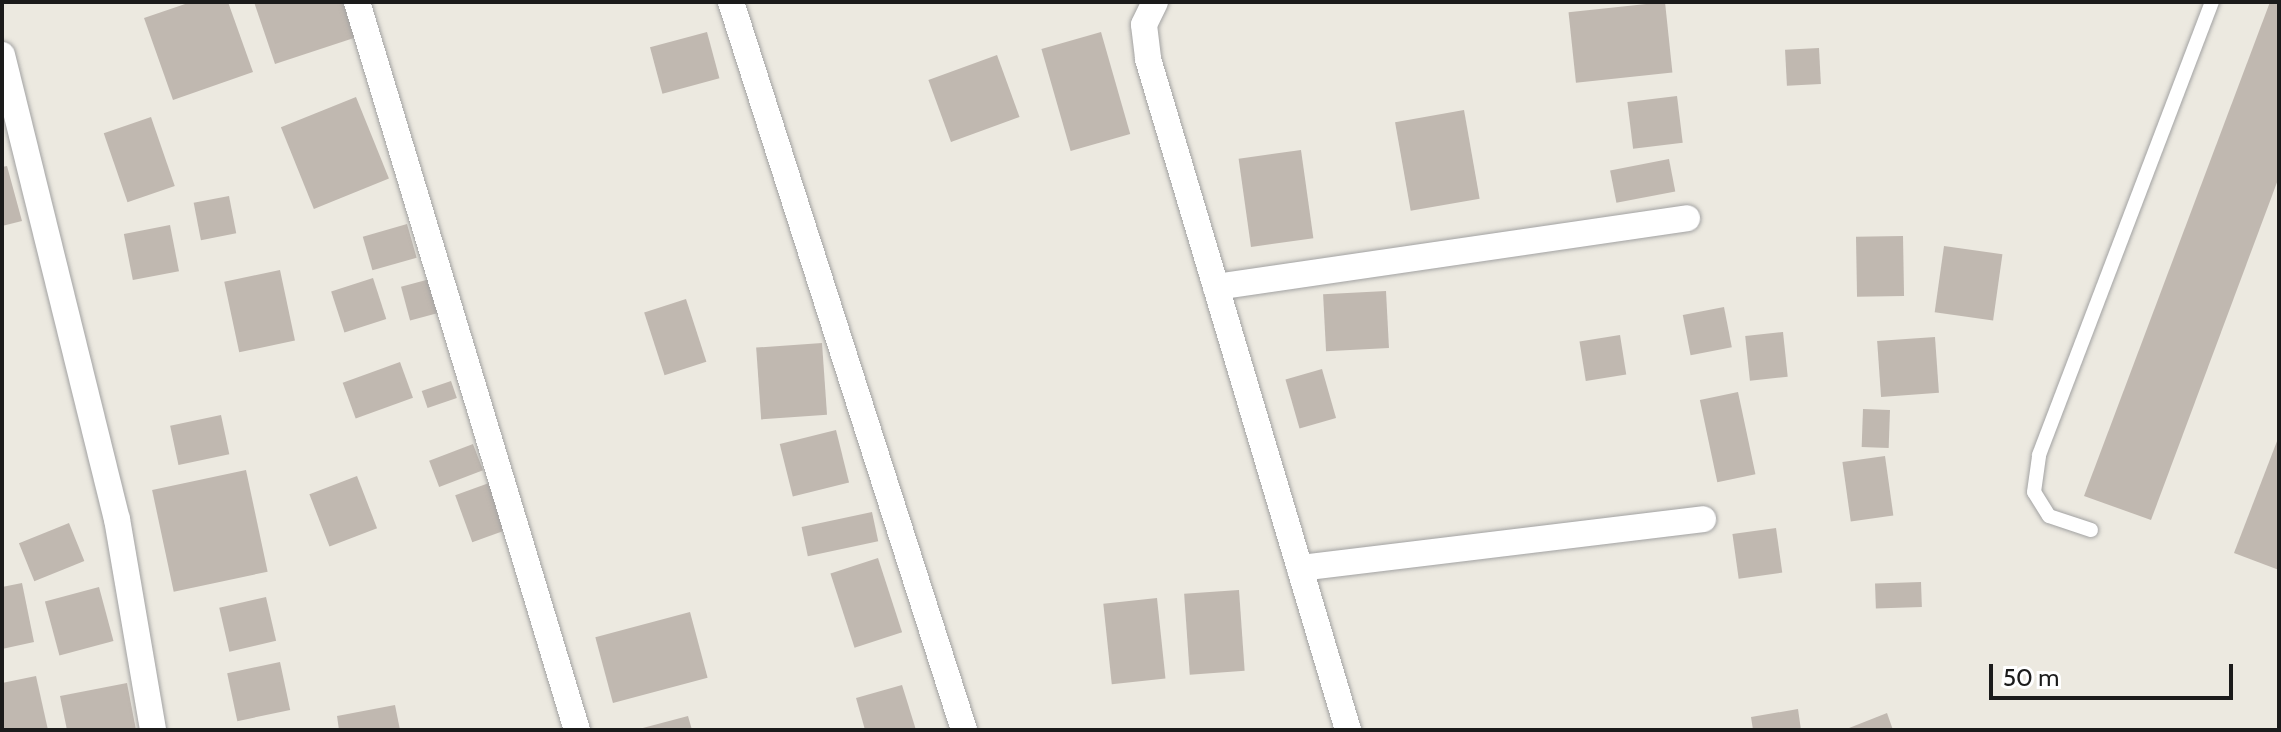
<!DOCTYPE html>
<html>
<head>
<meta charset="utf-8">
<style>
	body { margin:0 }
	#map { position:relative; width:2281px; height:732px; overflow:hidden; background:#ece9e0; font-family:Cabin,sans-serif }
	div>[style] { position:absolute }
	.building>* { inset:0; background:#c0b8b0; transform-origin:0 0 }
	.roads { filter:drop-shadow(0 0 2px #a2a2a2) drop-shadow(0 0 2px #a2a2a2) }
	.lane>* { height:14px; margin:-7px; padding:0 7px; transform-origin:7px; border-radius:7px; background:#fff }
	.street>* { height:26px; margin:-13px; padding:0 13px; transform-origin:13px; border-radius:13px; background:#fff }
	span { translate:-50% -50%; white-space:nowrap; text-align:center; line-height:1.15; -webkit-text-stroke:6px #fff; paint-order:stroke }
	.frame { position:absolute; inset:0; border:4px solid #1b1b1b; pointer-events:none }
	.scale { position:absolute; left:1989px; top:664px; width:244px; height:36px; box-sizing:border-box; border:4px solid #1b1b1b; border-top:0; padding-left:10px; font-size:24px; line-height:28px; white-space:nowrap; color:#1b1b1b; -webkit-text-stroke:6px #fff; paint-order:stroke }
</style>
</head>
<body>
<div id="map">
	<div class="building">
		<div style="clip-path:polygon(191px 2px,228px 2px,253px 72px,173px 100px,144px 18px)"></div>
		<div style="clip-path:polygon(254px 2px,355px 2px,366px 34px,275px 64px)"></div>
		<div style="left:1665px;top:2px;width:71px;height:97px;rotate:84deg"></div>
		<div style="clip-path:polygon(2270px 2px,2279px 2px,2279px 177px,2151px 520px,2084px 496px)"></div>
		<div style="left:707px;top:32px;width:48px;height:59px;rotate:75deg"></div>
		<div style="left:1101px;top:32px;width:106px;height:62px;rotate:74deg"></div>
		<div style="left:1819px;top:48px;width:36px;height:34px;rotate:87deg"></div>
		<div style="left:997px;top:55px;width:66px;height:73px;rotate:70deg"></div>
		<div style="left:1677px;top:96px;width:47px;height:50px;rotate:83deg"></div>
		<div style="left:356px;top:97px;width:88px;height:81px;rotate:68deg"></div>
		<div style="left:1464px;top:110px;width:90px;height:70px;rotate:80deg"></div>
		<div style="left:151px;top:117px;width:73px;height:50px;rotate:71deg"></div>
		<div style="left:1301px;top:150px;width:89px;height:63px;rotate:82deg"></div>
		<div style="left:1669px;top:159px;width:33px;height:60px;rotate:79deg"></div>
		<div style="clip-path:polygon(7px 166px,22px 221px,2px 226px,2px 167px)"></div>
		<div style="left:229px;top:196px;width:38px;height:36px;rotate:79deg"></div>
		<div style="left:407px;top:224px;width:35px;height:46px;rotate:74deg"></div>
		<div style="left:170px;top:225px;width:47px;height:47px;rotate:79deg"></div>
		<div style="left:1903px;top:236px;width:60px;height:47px;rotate:89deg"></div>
		<div style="left:1944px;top:246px;width:59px;height:67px;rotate:8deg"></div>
		<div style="left:280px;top:270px;width:72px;height:57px;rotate:78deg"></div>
		<div style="left:373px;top:278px;width:43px;height:44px;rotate:72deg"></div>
		<div style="left:430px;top:279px;width:35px;height:30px;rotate:75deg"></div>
		<div style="left:1386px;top:291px;width:57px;height:63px;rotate:87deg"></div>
		<div style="left:686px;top:299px;width:66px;height:44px;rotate:72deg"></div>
		<div style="left:1724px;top:307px;width:41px;height:42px;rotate:79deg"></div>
		<div style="left:1783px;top:332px;width:45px;height:38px;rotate:84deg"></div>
		<div style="left:1620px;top:335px;width:40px;height:41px;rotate:81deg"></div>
		<div style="left:1935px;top:337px;width:56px;height:58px;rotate:86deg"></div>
		<div style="left:822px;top:343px;width:72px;height:66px;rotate:86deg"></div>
		<div style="left:400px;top:362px;width:38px;height:61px;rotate:70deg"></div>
		<div style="left:1322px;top:369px;width:51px;height:38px;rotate:74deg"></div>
		<div style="left:451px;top:381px;width:18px;height:31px;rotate:71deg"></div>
		<div style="left:1738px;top:392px;width:84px;height:39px;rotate:78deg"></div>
		<div style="left:1863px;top:409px;width:27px;height:38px;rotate:2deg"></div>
		<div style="left:221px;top:415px;width:40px;height:52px;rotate:78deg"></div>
		<div style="left:836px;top:430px;width:54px;height:58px;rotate:76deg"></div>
		<div style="clip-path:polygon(2279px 436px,2279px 570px,2234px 553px)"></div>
		<div style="left:473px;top:444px;width:28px;height:47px;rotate:69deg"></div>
		<div style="left:1885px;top:456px;width:60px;height:43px;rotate:82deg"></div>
		<div style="left:246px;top:470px;width:104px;height:96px;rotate:78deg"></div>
		<div style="left:357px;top:476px;width:56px;height:51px;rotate:69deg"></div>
		<div style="left:489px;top:483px;width:50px;height:36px;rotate:70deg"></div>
		<div style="left:872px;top:512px;width:30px;height:72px;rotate:78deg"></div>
		<div style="left:69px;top:523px;width:41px;height:54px;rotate:68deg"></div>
		<div style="left:1776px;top:528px;width:45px;height:44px;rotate:82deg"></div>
		<div style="left:878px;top:558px;width:78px;height:50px;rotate:72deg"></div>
		<div style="left:1921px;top:582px;width:25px;height:46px;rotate:88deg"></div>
		<div style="clip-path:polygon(22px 583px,34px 642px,2px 649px,2px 587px)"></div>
		<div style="left:99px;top:587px;width:56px;height:56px;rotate:75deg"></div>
		<div style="left:1239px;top:590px;width:81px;height:55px;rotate:86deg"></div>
		<div style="left:266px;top:597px;width:45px;height:48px;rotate:77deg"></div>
		<div style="left:1157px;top:598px;width:81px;height:54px;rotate:84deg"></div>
		<div style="left:690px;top:612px;width:68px;height:98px;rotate:75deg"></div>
		<div style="left:280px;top:662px;width:49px;height:54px;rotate:78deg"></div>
		<div style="clip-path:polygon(36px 676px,48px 730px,2px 730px,2px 683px)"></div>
		<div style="clip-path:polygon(127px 683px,136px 730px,67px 730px,60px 696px)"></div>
		<div style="clip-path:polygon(902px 685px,916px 730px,865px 730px,856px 698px)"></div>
		<div style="clip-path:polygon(395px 705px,400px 730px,339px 730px,337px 716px)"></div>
		<div style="clip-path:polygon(1798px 709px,1801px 730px,1753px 730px,1751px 717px)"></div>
		<div style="clip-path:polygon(1887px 713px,1893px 730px,1844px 730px)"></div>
		<div style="clip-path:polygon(688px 716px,692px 730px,639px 730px,639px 729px)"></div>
	</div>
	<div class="roads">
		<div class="lane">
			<div style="left:2091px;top:530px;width:44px;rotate:-161.6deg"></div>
			<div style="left:2049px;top:516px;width:28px;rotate:-122deg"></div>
			<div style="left:2034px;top:492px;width:37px;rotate:-82deg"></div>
			<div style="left:2039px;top:455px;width:485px;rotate:-69.1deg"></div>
		</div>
		<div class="street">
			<div style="left:357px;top:2px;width:761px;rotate:73.19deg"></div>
			<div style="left:731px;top:2px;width:764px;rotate:72.25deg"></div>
			<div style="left:1155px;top:2px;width:25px;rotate:116deg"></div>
			<div style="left:1144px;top:25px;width:34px;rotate:83deg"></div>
			<div style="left:1148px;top:59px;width:700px;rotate:73.4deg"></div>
			<div style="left:2px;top:55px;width:478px;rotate:76.1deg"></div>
			<div style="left:117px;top:519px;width:214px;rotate:80.3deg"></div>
			<div style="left:1216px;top:287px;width:476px;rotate:-8.3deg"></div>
			<div style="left:1300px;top:568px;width:406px;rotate:-6.9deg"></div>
		</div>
	</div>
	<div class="frame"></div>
	<div class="scale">50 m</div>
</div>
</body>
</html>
